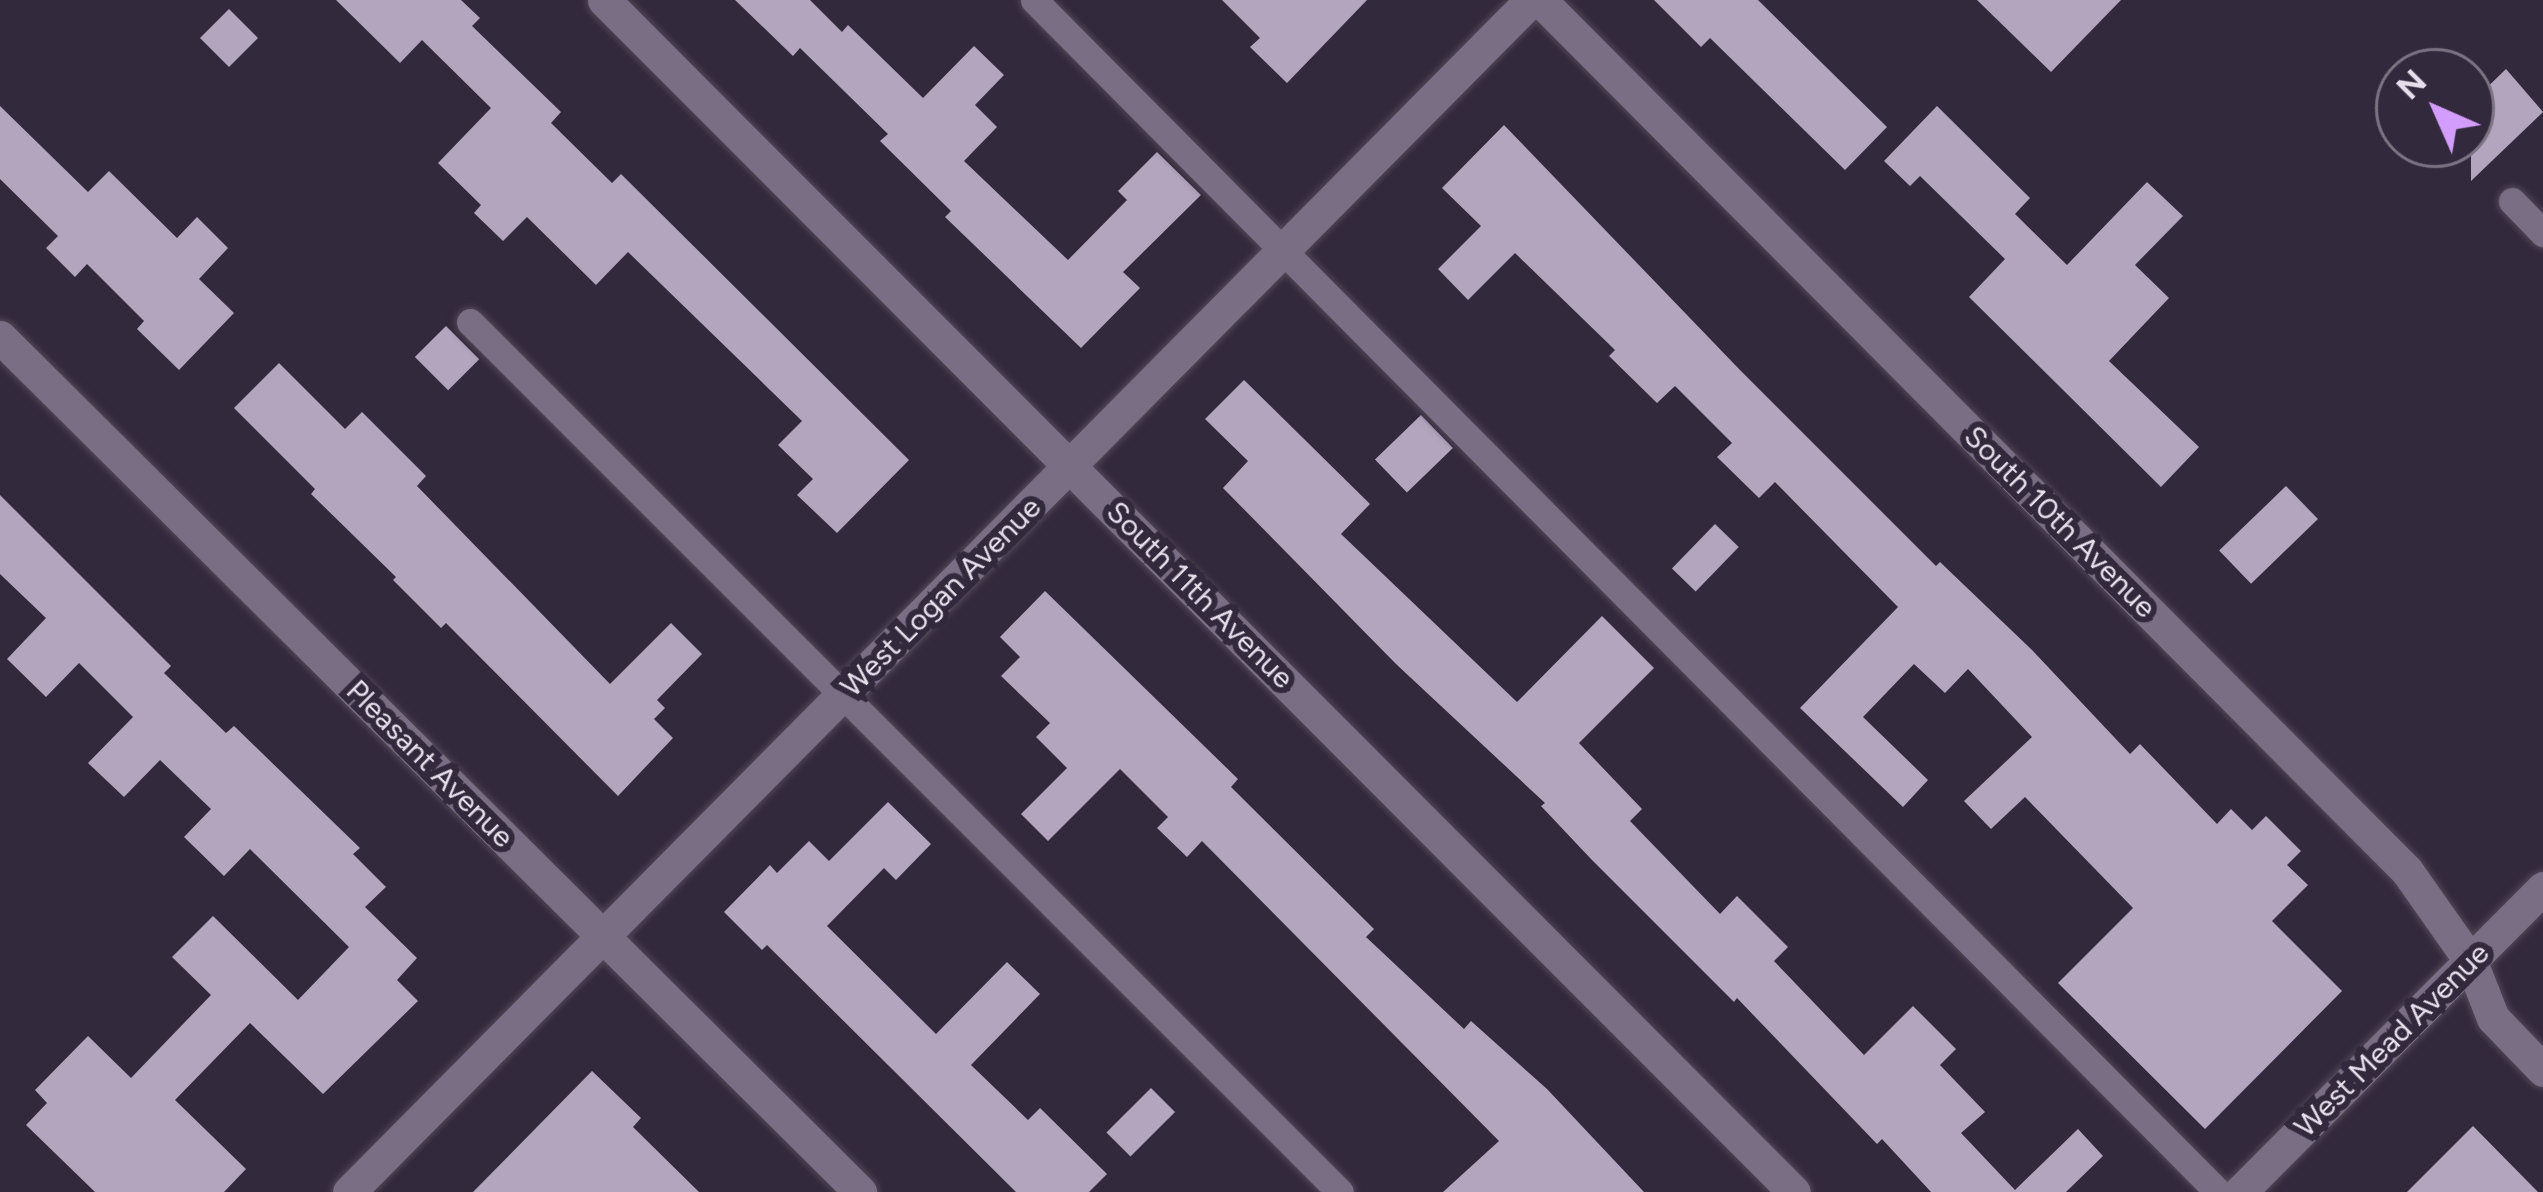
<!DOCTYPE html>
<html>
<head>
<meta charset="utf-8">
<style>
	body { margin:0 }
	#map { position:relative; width:2543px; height:1192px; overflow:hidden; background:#33293c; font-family:Figtree,sans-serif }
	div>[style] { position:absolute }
	.building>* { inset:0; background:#b2a5bd; transform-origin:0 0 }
	.roads { filter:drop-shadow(0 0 3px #504757) drop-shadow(0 0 3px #504757) }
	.service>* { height:27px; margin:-13.5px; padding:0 13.5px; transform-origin:13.5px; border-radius:13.5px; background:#7a6e84 }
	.minor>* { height:33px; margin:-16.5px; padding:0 16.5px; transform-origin:16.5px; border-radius:16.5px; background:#7a6e84 }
	.tertiary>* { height:33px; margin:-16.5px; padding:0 16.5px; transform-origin:16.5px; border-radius:16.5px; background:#7a6e84 }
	span { translate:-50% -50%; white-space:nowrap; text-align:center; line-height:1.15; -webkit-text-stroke:12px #33293c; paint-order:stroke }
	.street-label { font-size:30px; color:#e6dfec }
	.north { position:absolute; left:2375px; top:48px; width:120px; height:120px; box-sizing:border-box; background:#33293c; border:3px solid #7b7282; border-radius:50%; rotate:315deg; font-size:33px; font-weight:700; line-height:48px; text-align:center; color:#e6dfec }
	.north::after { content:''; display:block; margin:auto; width:42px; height:54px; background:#d29dfd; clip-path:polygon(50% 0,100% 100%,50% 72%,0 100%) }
</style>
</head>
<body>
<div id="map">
	<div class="building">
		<div style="clip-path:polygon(336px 0,461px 0,480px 18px,472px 26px,561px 112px,551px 123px,612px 183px,621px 174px,909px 460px,837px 533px,797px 495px,813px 479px,778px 445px,802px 421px,628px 252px,596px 285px,527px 217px,503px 241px,474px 213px,481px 205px,438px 163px,491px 108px,422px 40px,400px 63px)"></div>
		<div style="clip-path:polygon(735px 0,810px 0,842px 32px,848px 25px,923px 98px,974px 46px,1004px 75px,975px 105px,997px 127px,964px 161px,1068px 260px,1127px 200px,1118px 191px,1157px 152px,1201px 195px,1123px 272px,1140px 288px,1081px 348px,945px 217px,951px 211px,880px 141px,888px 134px,800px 48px,793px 56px)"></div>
		<div style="clip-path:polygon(1222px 0,1367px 0,1287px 83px,1250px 47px,1260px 38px)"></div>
		<div style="clip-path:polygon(1654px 0,1758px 0,1887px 127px,1845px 170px,1710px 38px,1701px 47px)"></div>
		<div style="clip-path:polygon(1977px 0,2121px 0,2051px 72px)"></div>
		<div style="left:229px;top:9px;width:41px;height:41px;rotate:45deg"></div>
		<div style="clip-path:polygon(2506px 69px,2543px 112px,2471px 181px,2471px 103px)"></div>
		<div style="clip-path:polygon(0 106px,88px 192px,109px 171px,177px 238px,197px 217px,228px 248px,199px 279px,234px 313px,179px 370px,137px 329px,144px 321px,87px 264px,75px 277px,46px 248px,58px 236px,0 179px)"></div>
		<div style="clip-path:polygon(1937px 106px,2030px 198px,2015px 214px,2067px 265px,2147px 182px,2183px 216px,2135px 265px,2169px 298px,2109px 361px,2199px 447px,2161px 487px,1969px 297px,2005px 259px,1920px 176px,1910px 186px,1884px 161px)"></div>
		<div style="clip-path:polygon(1504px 125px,1740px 370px,1936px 566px,1940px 562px,2032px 650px,2130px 754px,2140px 744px,2217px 824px,2231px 809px,2252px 830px,2266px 816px,2301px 851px,2287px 865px,2308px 885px,2272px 921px,2342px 991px,2205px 1129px,2058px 983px,2133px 908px,2025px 797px,1991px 829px,1964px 801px,2032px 737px,1968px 669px,1945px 693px,1914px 664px,1863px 717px,1928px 780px,1903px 807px,1800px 708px,1898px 607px,1775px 482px,1759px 498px,1717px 457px,1732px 443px,1675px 386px,1657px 403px,1609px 356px,1615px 350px,1515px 253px,1468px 300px,1438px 269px,1481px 226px,1442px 188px)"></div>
		<div style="left:446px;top:326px;width:47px;height:44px;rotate:45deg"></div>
		<div style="clip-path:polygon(279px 363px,345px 429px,362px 412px,426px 476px,417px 486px,610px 684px,671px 623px,702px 654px,657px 700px,665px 708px,654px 719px,673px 738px,618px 796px,446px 623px,441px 628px,393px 580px,396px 577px,311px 494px,315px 489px,234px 408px)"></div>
		<div style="clip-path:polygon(1244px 380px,1370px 504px,1341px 534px,1517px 702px,1602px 616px,1654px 668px,1579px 743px,1642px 809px,1630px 821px,1720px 914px,1737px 896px,1788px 947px,1774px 961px,1864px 1055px,1913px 1006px,1956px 1049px,1940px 1065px,1985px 1112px,1961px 1133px,2015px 1190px,2078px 1129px,2103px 1156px,2066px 1192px,1931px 1192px,1882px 1139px,1877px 1144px,1737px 998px,1734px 1002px,1591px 859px,1541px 806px,1545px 803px,1396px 664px,1223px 488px,1248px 461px,1205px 419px)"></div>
		<div style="left:1421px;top:415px;width:46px;height:64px;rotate:46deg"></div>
		<div style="left:2286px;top:486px;width:46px;height:93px;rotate:46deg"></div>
		<div style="clip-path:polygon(0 495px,171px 666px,164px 673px,226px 733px,234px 726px,360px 848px,353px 854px,386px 887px,365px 907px,417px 958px,397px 980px,418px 1001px,323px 1094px,250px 1023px,175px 1100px,246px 1169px,224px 1192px,95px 1192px,26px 1125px,47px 1103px,35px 1090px,88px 1036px,131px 1078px,211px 995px,172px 957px,213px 916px,298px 1000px,349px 947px,250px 849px,224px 876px,184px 837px,211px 809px,160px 760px,124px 797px,88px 763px,133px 717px,79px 663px,46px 697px,7px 659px,46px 618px,0 574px)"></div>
		<div style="left:1715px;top:524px;width:33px;height:62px;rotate:44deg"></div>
		<div style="clip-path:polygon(1045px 591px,1238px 779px,1231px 787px,1374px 929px,1366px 937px,1464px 1029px,1471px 1021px,1547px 1089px,1644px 1192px,1443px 1192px,1499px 1141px,1202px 841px,1187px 857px,1157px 828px,1168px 817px,1120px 769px,1048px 841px,1021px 814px,1067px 768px,1036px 737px,1050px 723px,1001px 676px,1020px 657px,1000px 637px)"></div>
		<div style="clip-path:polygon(888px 802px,931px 844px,896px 880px,884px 868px,827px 926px,936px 1034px,1007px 962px,1040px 994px,971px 1065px,1028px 1120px,1040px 1108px,1107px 1174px,1089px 1192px,1016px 1192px,767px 945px,762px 950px,724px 912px,770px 865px,777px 873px,809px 841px,829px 861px)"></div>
		<div style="clip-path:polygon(592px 1071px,641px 1118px,633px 1127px,699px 1192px,473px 1192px)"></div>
		<div style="left:1151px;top:1088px;width:34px;height:63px;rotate:45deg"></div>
		<div style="clip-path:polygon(2473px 1126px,2538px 1192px,2407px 1192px)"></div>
	</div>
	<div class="roads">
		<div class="service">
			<div style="left:1034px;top:0;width:1680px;rotate:45.19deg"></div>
			<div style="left:2512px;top:201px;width:45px;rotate:45.9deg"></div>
			<div style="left:470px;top:322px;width:1230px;rotate:45deg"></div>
		</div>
		<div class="minor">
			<div style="left:604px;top:0;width:1684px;rotate:45.05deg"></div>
			<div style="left:1540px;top:0;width:1229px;rotate:45.13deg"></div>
			<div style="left:2407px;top:871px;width:111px;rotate:54.9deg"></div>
			<div style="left:2471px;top:962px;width:60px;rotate:68.6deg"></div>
			<div style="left:2493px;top:1018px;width:72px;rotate:46.1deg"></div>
			<div style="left:0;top:337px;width:1213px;rotate:44.83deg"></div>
			<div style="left:349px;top:1192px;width:1679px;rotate:-45.24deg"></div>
		</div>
		<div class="tertiary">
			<div style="left:2240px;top:1192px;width:429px;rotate:-45.1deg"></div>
		</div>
	</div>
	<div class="street-label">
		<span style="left:2060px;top:522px;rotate:45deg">South 10th Avenue</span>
		<span style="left:1200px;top:595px;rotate:45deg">South 11th Avenue</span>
		<span style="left:941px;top:597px;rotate:-45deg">West Logan Avenue</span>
		<span style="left:430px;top:764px;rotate:45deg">Pleasant Avenue</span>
		<span style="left:2392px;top:1040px;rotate:-45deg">West Mead Avenue</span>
	</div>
	<div class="north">N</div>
</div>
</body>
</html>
